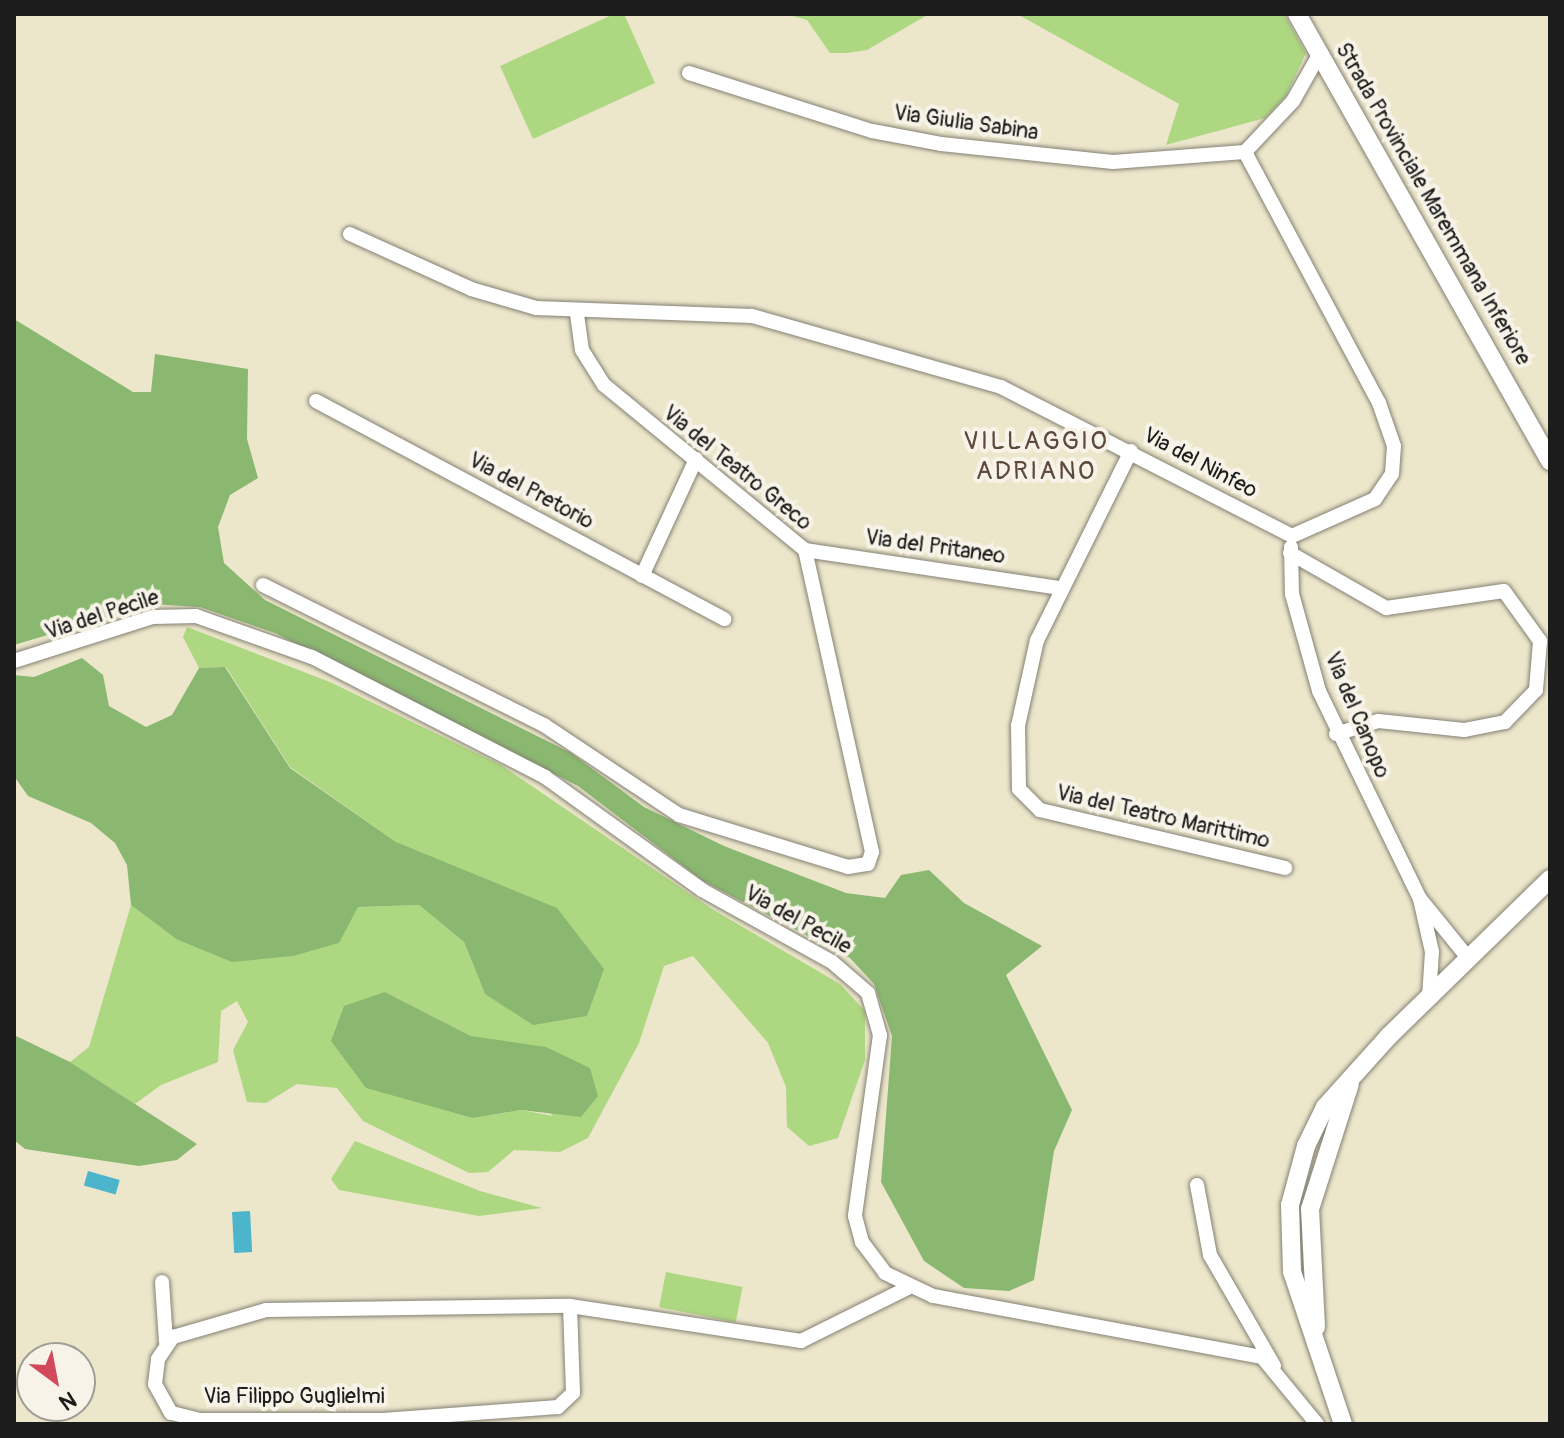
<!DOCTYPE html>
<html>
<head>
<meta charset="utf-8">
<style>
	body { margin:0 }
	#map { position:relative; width:1564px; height:1438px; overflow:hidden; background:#ece6cb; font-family:Pangolin,sans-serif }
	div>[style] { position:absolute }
	.green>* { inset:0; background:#aed782; transform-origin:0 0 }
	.forest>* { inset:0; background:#8ab870 }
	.water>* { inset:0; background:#4cb4cb; transform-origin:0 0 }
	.roads { filter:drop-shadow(0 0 2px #848174) drop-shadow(0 0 2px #848174) }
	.minor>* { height:14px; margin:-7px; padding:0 7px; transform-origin:7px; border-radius:7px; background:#fff }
	.major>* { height:18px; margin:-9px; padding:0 9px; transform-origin:9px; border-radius:9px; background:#fff }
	span { translate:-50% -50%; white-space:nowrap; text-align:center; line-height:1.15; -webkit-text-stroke:8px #f7f3e8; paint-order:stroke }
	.street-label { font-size:22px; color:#1c1c1c }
	.quarter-label { font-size:26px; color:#5d493c; letter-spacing:2px }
	.frame { position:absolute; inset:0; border:16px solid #1c1c1c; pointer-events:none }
	.north { position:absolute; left:16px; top:1342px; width:80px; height:80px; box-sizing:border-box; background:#f7f3e8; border:2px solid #9f9d96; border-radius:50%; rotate:148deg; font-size:22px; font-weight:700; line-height:32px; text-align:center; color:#1c1c1c }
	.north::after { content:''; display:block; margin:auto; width:28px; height:36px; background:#d1495b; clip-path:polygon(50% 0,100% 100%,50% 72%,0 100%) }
</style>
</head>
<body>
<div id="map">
	<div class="green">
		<div style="clip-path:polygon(614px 14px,624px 14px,655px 83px,533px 139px,500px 66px)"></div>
		<div style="clip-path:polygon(786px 14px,929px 14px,867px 50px,847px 53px,830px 53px,807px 20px)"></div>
		<div style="clip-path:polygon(1017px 14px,1284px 14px,1306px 53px,1286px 96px,1265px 118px,1166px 145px,1179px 104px)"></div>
		<div style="clip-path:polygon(evenodd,187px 627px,330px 682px,501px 765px,712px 909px,840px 984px,865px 1011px,865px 1060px,838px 1138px,809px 1146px,787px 1127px,786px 1087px,768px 1043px,693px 956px,664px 966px,639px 1043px,588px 1138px,560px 1152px,514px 1150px,488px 1172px,469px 1173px,363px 1121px,337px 1088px,297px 1084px,266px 1103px,247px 1102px,233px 1050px,248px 1022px,237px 1001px,221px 1011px,218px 1062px,161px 1085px,135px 1104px,70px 1062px,89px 1047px,131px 905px,176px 939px,358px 907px,419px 905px,464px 942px,485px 994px,461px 872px,396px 842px,290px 767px,226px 667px,199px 668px,183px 637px,187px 627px,385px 992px,471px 1036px,553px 1116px,521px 1110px,473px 1118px,385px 992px)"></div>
		<div style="clip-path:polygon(355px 1141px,480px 1191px,542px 1208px,479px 1216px,339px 1190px,331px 1179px)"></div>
		<div style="left:666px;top:1272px;width:78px;height:36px;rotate:11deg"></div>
	</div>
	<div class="forest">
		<div style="clip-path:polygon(14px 319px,133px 392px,151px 392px,155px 354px,248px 369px,247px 439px,258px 478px,230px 495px,218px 527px,224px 563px,265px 600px,571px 753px,644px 807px,724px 846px,846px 893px,885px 898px,901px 875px,929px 870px,964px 903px,1042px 946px,1006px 975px,1072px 1110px,1054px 1151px,1034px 1280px,1009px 1291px,964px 1288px,924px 1261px,881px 1182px,892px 1036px,874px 984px,850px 958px,703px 881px,578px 786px,275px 633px,200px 607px,152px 604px,14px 645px)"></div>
		<div style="clip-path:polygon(82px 658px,103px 675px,109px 706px,146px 727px,172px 715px,199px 668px,225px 667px,290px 768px,396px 842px,557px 908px,604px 969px,587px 1016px,533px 1025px,485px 994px,464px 942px,419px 905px,358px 907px,339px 943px,293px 956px,232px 962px,176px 939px,131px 905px,127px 865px,115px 843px,91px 823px,28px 796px,14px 776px,14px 675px,34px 677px)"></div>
		<div style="clip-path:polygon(385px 992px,471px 1036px,546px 1047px,590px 1068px,598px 1096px,581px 1117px,521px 1110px,473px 1118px,366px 1088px,331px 1041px,344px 1006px)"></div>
		<div style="clip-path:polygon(14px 1035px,70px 1062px,197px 1144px,177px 1160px,139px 1166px,25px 1149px,14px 1140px)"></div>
	</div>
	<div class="water">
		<div style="left:88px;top:1171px;width:33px;height:15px;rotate:16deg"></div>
		<div style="left:250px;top:1211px;width:41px;height:18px;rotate:87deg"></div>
	</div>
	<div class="roads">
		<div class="minor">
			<div style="left:689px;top:73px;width:192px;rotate:17.6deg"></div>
			<div style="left:872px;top:131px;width:70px;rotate:10.7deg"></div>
			<div style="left:941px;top:144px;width:173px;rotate:6deg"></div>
			<div style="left:1113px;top:162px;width:132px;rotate:-4.3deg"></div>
			<div style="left:1245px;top:152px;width:70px;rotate:-46.7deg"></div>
			<div style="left:1293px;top:101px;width:53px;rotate:-60.5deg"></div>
			<div style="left:350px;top:234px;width:133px;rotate:24.4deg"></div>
			<div style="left:471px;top:289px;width:68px;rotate:16.3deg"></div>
			<div style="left:536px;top:308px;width:216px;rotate:2.1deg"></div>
			<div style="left:752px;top:316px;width:259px;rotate:15.9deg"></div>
			<div style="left:1001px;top:387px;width:327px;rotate:27.1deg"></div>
			<div style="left:1292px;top:536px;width:91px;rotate:-24deg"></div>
			<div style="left:1375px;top:499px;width:30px;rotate:-56deg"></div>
			<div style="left:1392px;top:474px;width:28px;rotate:-86deg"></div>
			<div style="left:1394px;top:446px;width:46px;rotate:-109.2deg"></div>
			<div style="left:1379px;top:403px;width:285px;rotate:-118.1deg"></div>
			<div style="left:316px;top:401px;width:463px;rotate:28.1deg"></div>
			<div style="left:1131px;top:451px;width:211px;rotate:116.4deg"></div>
			<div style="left:1037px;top:640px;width:88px;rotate:102.5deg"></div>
			<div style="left:1018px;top:726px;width:63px;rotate:89.1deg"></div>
			<div style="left:1019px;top:789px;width:30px;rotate:45deg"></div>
			<div style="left:1040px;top:810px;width:252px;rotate:13.3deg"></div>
			<div style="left:1291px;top:547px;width:47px;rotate:88.8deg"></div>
			<div style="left:1292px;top:594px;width:101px;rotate:74.4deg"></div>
			<div style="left:1319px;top:691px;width:231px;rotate:64.1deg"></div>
			<div style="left:1420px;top:899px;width:54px;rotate:77.2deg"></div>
			<div style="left:1432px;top:952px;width:45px;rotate:93.8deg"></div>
			<div style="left:805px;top:550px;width:258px;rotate:8.5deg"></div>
			<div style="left:1290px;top:553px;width:111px;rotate:29.8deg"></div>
			<div style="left:1386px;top:608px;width:119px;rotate:-8.2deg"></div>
			<div style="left:1504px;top:591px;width:62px;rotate:54.2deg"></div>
			<div style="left:1540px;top:641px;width:49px;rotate:94.7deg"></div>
			<div style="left:1536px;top:690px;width:45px;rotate:134.1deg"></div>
			<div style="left:1505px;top:722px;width:42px;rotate:169deg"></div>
			<div style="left:1464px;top:730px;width:86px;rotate:-174deg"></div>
			<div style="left:1378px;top:721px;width:44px;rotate:162.8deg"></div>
			<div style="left:642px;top:576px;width:129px;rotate:-65.2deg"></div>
			<div style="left:263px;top:585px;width:314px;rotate:26.5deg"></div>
			<div style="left:544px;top:725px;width:162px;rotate:33.7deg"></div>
			<div style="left:679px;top:815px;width:177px;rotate:17.1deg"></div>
			<div style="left:848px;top:867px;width:20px;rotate:-9deg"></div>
			<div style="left:868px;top:864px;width:13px;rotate:-72deg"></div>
			<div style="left:872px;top:852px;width:309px;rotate:-102.5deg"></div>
			<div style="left:805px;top:550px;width:260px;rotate:-140.6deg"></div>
			<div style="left:604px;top:385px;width:41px;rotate:-122.2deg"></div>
			<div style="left:582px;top:350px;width:37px;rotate:-98deg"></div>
			<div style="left:14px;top:661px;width:146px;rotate:-17.6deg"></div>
			<div style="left:153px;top:617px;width:43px;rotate:-1.3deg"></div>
			<div style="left:196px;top:616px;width:123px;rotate:19.5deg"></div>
			<div style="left:312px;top:657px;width:262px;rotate:27.2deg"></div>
			<div style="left:545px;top:777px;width:193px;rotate:35.7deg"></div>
			<div style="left:702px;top:890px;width:149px;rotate:29deg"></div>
			<div style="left:832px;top:962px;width:48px;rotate:40.7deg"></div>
			<div style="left:868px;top:993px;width:44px;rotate:74.1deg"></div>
			<div style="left:880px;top:1035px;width:183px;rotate:97.9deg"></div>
			<div style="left:855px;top:1216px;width:27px;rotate:75deg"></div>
			<div style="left:862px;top:1242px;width:39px;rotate:53deg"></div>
			<div style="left:885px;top:1273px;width:53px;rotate:25.6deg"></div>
			<div style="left:933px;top:1296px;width:335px;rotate:10.5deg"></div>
			<div style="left:1262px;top:1357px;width:87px;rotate:50.6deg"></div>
			<div style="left:1421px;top:900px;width:76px;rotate:50.9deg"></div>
			<div style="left:1197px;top:1185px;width:71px;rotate:79.5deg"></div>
			<div style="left:1210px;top:1255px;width:128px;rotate:60deg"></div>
			<div style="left:162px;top:1282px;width:60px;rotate:86.2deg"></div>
			<div style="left:570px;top:1306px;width:87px;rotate:88deg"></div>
			<div style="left:573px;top:1393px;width:21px;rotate:137deg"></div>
			<div style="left:558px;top:1407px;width:179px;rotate:175.8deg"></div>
			<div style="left:379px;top:1420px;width:179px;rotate:180deg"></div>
			<div style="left:200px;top:1420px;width:30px;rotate:-166deg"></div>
			<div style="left:171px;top:1413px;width:33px;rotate:-119deg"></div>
			<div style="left:155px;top:1384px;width:25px;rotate:-83deg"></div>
			<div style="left:158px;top:1359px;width:27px;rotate:-56deg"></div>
			<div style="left:173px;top:1337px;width:97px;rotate:-16.2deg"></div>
			<div style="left:266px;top:1310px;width:304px;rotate:-0.8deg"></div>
			<div style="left:570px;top:1306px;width:234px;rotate:8.6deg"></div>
			<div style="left:801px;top:1341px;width:119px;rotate:-26.4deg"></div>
		</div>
		<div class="major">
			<div style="left:1297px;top:14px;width:514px;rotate:60.49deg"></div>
			<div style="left:1316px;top:1327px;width:118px;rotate:-92.9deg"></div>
			<div style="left:1310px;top:1209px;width:131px;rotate:-72.3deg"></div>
			<div style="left:1343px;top:1424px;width:160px;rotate:-108.5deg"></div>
			<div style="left:1292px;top:1272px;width:67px;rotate:-91.7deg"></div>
			<div style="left:1290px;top:1205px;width:61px;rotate:-74.8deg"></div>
			<div style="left:1306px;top:1146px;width:43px;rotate:-64deg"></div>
			<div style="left:1325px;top:1107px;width:96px;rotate:-48deg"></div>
			<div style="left:1389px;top:1036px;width:225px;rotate:-44.3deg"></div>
		</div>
	</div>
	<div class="street-label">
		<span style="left:966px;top:123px;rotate:8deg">Via Giulia Sabina</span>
		<span style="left:1433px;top:204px;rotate:60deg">Strada Provinciale Maremmana Inferiore</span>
		<span style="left:1200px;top:463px;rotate:28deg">Via del Ninfeo</span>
		<span style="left:737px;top:468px;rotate:39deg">Via del Teatro Greco</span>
		<span style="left:531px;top:491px;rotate:28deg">Via del Pretorio</span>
		<span style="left:935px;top:547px;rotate:8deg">Via del Pritaneo</span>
		<span style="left:102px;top:615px;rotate:-18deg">Via del Pecile</span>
		<span style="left:1357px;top:715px;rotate:67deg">Via del Canopo</span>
		<span style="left:1163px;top:817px;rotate:13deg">Via del Teatro Marittimo</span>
		<span style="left:798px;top:920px;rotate:29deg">Via del Pecile</span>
		<span style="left:294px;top:1397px">Via Filippo Guglielmi</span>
	</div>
	<div class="quarter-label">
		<span style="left:1036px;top:457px">VILLAGGIO<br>ADRIANO</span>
	</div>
	<div class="frame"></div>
	<div class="north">N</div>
</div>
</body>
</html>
